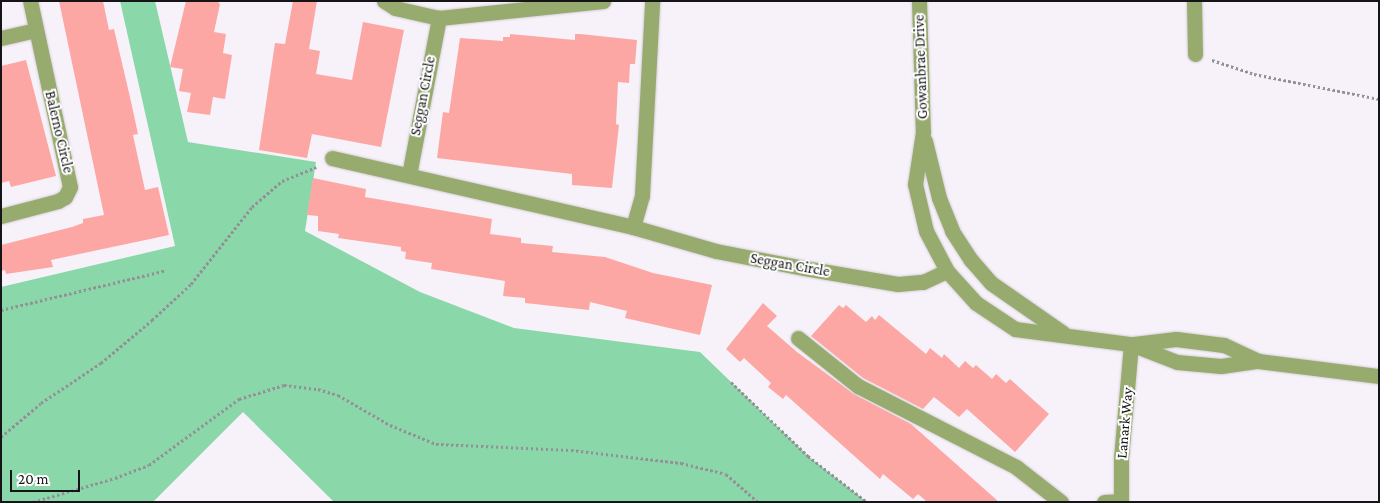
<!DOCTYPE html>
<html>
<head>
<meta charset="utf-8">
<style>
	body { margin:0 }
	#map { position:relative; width:1380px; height:503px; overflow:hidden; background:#f7f2fa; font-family:"Crimson Pro",serif }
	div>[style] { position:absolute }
	.green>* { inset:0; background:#8ad8a9 }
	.building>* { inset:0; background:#fda7a5 }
	.path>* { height:3px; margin-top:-1.5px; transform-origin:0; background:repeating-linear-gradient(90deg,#949196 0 2.5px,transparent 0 5px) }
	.roads { filter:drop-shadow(0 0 1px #d3ced6) drop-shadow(0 0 1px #d3ced6) }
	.minor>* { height:15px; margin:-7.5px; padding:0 7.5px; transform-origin:7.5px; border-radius:7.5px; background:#98ab6f }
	span { translate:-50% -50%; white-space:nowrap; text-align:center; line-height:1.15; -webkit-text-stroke:4px #fff; paint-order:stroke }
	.street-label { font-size:15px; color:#151416 }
	.frame { position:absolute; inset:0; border:2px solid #151416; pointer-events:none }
	.scale { position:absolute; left:10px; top:470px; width:70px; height:22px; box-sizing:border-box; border:2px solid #151416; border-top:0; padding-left:6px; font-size:15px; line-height:18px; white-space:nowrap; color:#151416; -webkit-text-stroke:4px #fff; paint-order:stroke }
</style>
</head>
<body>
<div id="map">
	<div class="green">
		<div style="clip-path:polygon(120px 1px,155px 1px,188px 142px,316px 162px,305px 231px,420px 292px,514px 328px,700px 352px,808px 456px,867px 502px,334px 502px,243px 412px,153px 502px,1px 502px,1px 287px,175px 246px)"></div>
	</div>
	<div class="building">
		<div style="clip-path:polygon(59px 1px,103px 1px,109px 30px,114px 29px,130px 97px,138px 134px,133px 135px,145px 190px,158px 187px,169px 235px,51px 260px,53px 267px,6px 274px,5px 270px,1px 271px,1px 245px,72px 227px,83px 223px,83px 219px,104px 215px)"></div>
		<div style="clip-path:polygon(186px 1px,217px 1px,220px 4px,214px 32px,226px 34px,223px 53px,232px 55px,225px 99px,213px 97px,210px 115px,187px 112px,191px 93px,179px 91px,183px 69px,170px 67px)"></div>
		<div style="clip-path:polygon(293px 1px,317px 1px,309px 49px,320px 51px,316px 74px,352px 80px,363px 22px,404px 30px,381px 147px,312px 134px,307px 158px,259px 150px,275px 43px,285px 44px)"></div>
		<div style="clip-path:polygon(510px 34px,575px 40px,575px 34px,580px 34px,637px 40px,635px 64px,630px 64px,629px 83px,618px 82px,616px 124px,619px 125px,612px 188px,572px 185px,572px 174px,437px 158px,443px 112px,449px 113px,460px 38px,503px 41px,503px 37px,510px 37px)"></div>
		<div style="clip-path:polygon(26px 60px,56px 176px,11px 187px,9px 181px,1px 183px,1px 66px)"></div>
		<div style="clip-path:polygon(313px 178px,366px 189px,365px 197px,492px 219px,490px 234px,521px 238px,521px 243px,553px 246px,552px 252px,605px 257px,653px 273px,712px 285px,700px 335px,625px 318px,627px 311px,590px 302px,589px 310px,525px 303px,525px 298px,503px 296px,505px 281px,431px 269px,432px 263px,405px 259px,406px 252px,401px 251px,401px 247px,338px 238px,339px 234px,318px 231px,318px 216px,307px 215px)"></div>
		<div style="clip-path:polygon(763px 303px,777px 316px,767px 326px,797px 352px,854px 394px,911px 424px,999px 502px,927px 502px,918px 494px,913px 499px,883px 474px,880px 479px,786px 395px,783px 399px,768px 387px,771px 383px,744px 358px,740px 362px,726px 349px)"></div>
		<div style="clip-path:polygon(839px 305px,843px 308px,846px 305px,866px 322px,872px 316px,875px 320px,879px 315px,926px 354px,930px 348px,942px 358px,944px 354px,959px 368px,965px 361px,973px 368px,976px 365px,992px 379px,996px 374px,1006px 383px,1010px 379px,1049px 414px,1015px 452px,967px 409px,959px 417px,934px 397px,923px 409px,863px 378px,811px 336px)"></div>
	</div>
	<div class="path">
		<div style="left:1212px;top:60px;width:44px;rotate:18.4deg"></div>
		<div style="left:1254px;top:74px;width:127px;rotate:11.3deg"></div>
		<div style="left:1px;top:310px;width:168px;rotate:-13.5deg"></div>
		<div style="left:731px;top:382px;width:107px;rotate:43.9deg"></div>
		<div style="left:808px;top:456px;width:75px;rotate:37.9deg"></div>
		<div style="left:1px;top:437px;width:52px;rotate:-40.4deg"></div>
		<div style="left:41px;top:403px;width:72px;rotate:-33.7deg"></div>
		<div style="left:101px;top:363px;width:67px;rotate:-40.1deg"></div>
		<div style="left:152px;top:320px;width:53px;rotate:-42.7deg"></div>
		<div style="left:191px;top:284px;width:98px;rotate:-51.6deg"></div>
		<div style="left:252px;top:207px;width:40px;rotate:-41deg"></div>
		<div style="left:282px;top:181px;width:37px;rotate:-22deg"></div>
		<div style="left:33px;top:502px;width:85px;rotate:-16.3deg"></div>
		<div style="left:115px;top:478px;width:36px;rotate:-21deg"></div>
		<div style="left:149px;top:465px;width:112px;rotate:-36.3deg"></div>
		<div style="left:239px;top:399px;width:47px;rotate:-17.3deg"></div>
		<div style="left:284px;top:385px;width:34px;rotate:7deg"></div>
		<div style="left:318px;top:389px;width:21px;rotate:17deg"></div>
		<div style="left:338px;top:395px;width:60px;rotate:30deg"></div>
		<div style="left:390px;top:425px;width:50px;rotate:22.4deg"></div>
		<div style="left:436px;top:444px;width:135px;rotate:2.5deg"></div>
		<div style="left:571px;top:450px;width:111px;rotate:6.7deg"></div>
		<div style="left:681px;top:463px;width:46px;rotate:13.7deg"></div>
		<div style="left:726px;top:474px;width:43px;rotate:41.2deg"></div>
	</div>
	<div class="roads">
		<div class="minor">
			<div style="left:384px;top:1px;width:13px;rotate:32deg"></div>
			<div style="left:395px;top:8px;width:45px;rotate:12.8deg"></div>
			<div style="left:439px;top:18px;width:165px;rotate:-5.9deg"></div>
			<div style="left:919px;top:1px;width:131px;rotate:88.3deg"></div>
			<div style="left:923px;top:132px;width:53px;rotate:98.7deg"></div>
			<div style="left:915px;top:184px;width:48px;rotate:76.8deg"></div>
			<div style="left:926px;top:231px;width:45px;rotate:62.3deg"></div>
			<div style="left:947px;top:271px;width:43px;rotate:47.8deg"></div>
			<div style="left:976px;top:303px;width:47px;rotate:33.7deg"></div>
			<div style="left:1015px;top:329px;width:117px;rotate:7.4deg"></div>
			<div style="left:1131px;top:344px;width:49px;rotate:21.4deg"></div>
			<div style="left:1177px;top:362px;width:44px;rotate:5.2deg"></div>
			<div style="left:1221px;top:366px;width:37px;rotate:-8deg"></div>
			<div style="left:1258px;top:361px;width:122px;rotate:7.1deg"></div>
			<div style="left:1194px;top:1px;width:53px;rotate:88.9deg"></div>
			<div style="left:1px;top:38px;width:35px;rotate:-13deg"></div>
			<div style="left:925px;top:141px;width:59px;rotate:76.2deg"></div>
			<div style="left:939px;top:198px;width:35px;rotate:68deg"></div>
			<div style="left:952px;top:231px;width:35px;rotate:57deg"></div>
			<div style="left:971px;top:260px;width:30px;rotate:49deg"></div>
			<div style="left:991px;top:283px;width:88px;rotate:34.8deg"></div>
			<div style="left:332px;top:158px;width:309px;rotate:12.9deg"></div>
			<div style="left:633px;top:227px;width:86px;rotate:16.1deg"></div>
			<div style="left:716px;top:251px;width:90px;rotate:10.9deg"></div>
			<div style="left:804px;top:268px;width:95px;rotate:9.7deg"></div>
			<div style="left:898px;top:284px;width:25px;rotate:-5deg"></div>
			<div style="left:923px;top:282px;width:26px;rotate:-25deg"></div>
			<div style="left:409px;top:175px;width:160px;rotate:-79.2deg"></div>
			<div style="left:1px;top:216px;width:59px;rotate:-14.7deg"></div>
			<div style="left:58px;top:201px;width:8px;rotate:-30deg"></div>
			<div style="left:65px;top:197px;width:11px;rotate:-63deg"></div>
			<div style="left:70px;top:187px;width:190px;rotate:-102.1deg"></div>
			<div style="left:633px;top:227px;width:33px;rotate:-74deg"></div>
			<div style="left:642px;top:195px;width:194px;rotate:-87deg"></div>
			<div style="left:798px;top:338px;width:77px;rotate:38.7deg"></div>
			<div style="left:858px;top:386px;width:178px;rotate:27.1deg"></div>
			<div style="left:1016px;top:467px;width:57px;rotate:37.9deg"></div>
			<div style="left:1134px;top:344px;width:42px;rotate:-6.8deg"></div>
			<div style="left:1176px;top:339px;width:48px;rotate:7.1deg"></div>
			<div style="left:1224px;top:345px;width:38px;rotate:25deg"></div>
			<div style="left:1104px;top:502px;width:17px;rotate:-3deg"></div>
			<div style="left:1121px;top:502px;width:44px;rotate:-90deg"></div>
			<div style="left:1121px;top:458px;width:114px;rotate:-85deg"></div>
		</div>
	</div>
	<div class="street-label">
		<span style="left:921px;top:67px;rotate:-92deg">Gowanbrae Drive</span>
		<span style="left:423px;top:96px;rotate:-79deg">Seggan Circle</span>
		<span style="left:59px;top:132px;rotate:77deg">Balerno Circle</span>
		<span style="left:790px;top:265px;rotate:10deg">Seggan Circle</span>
		<span style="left:1125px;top:423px;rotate:-85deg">Lanark Way</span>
	</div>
	<div class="frame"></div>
	<div class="scale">20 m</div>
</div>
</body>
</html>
